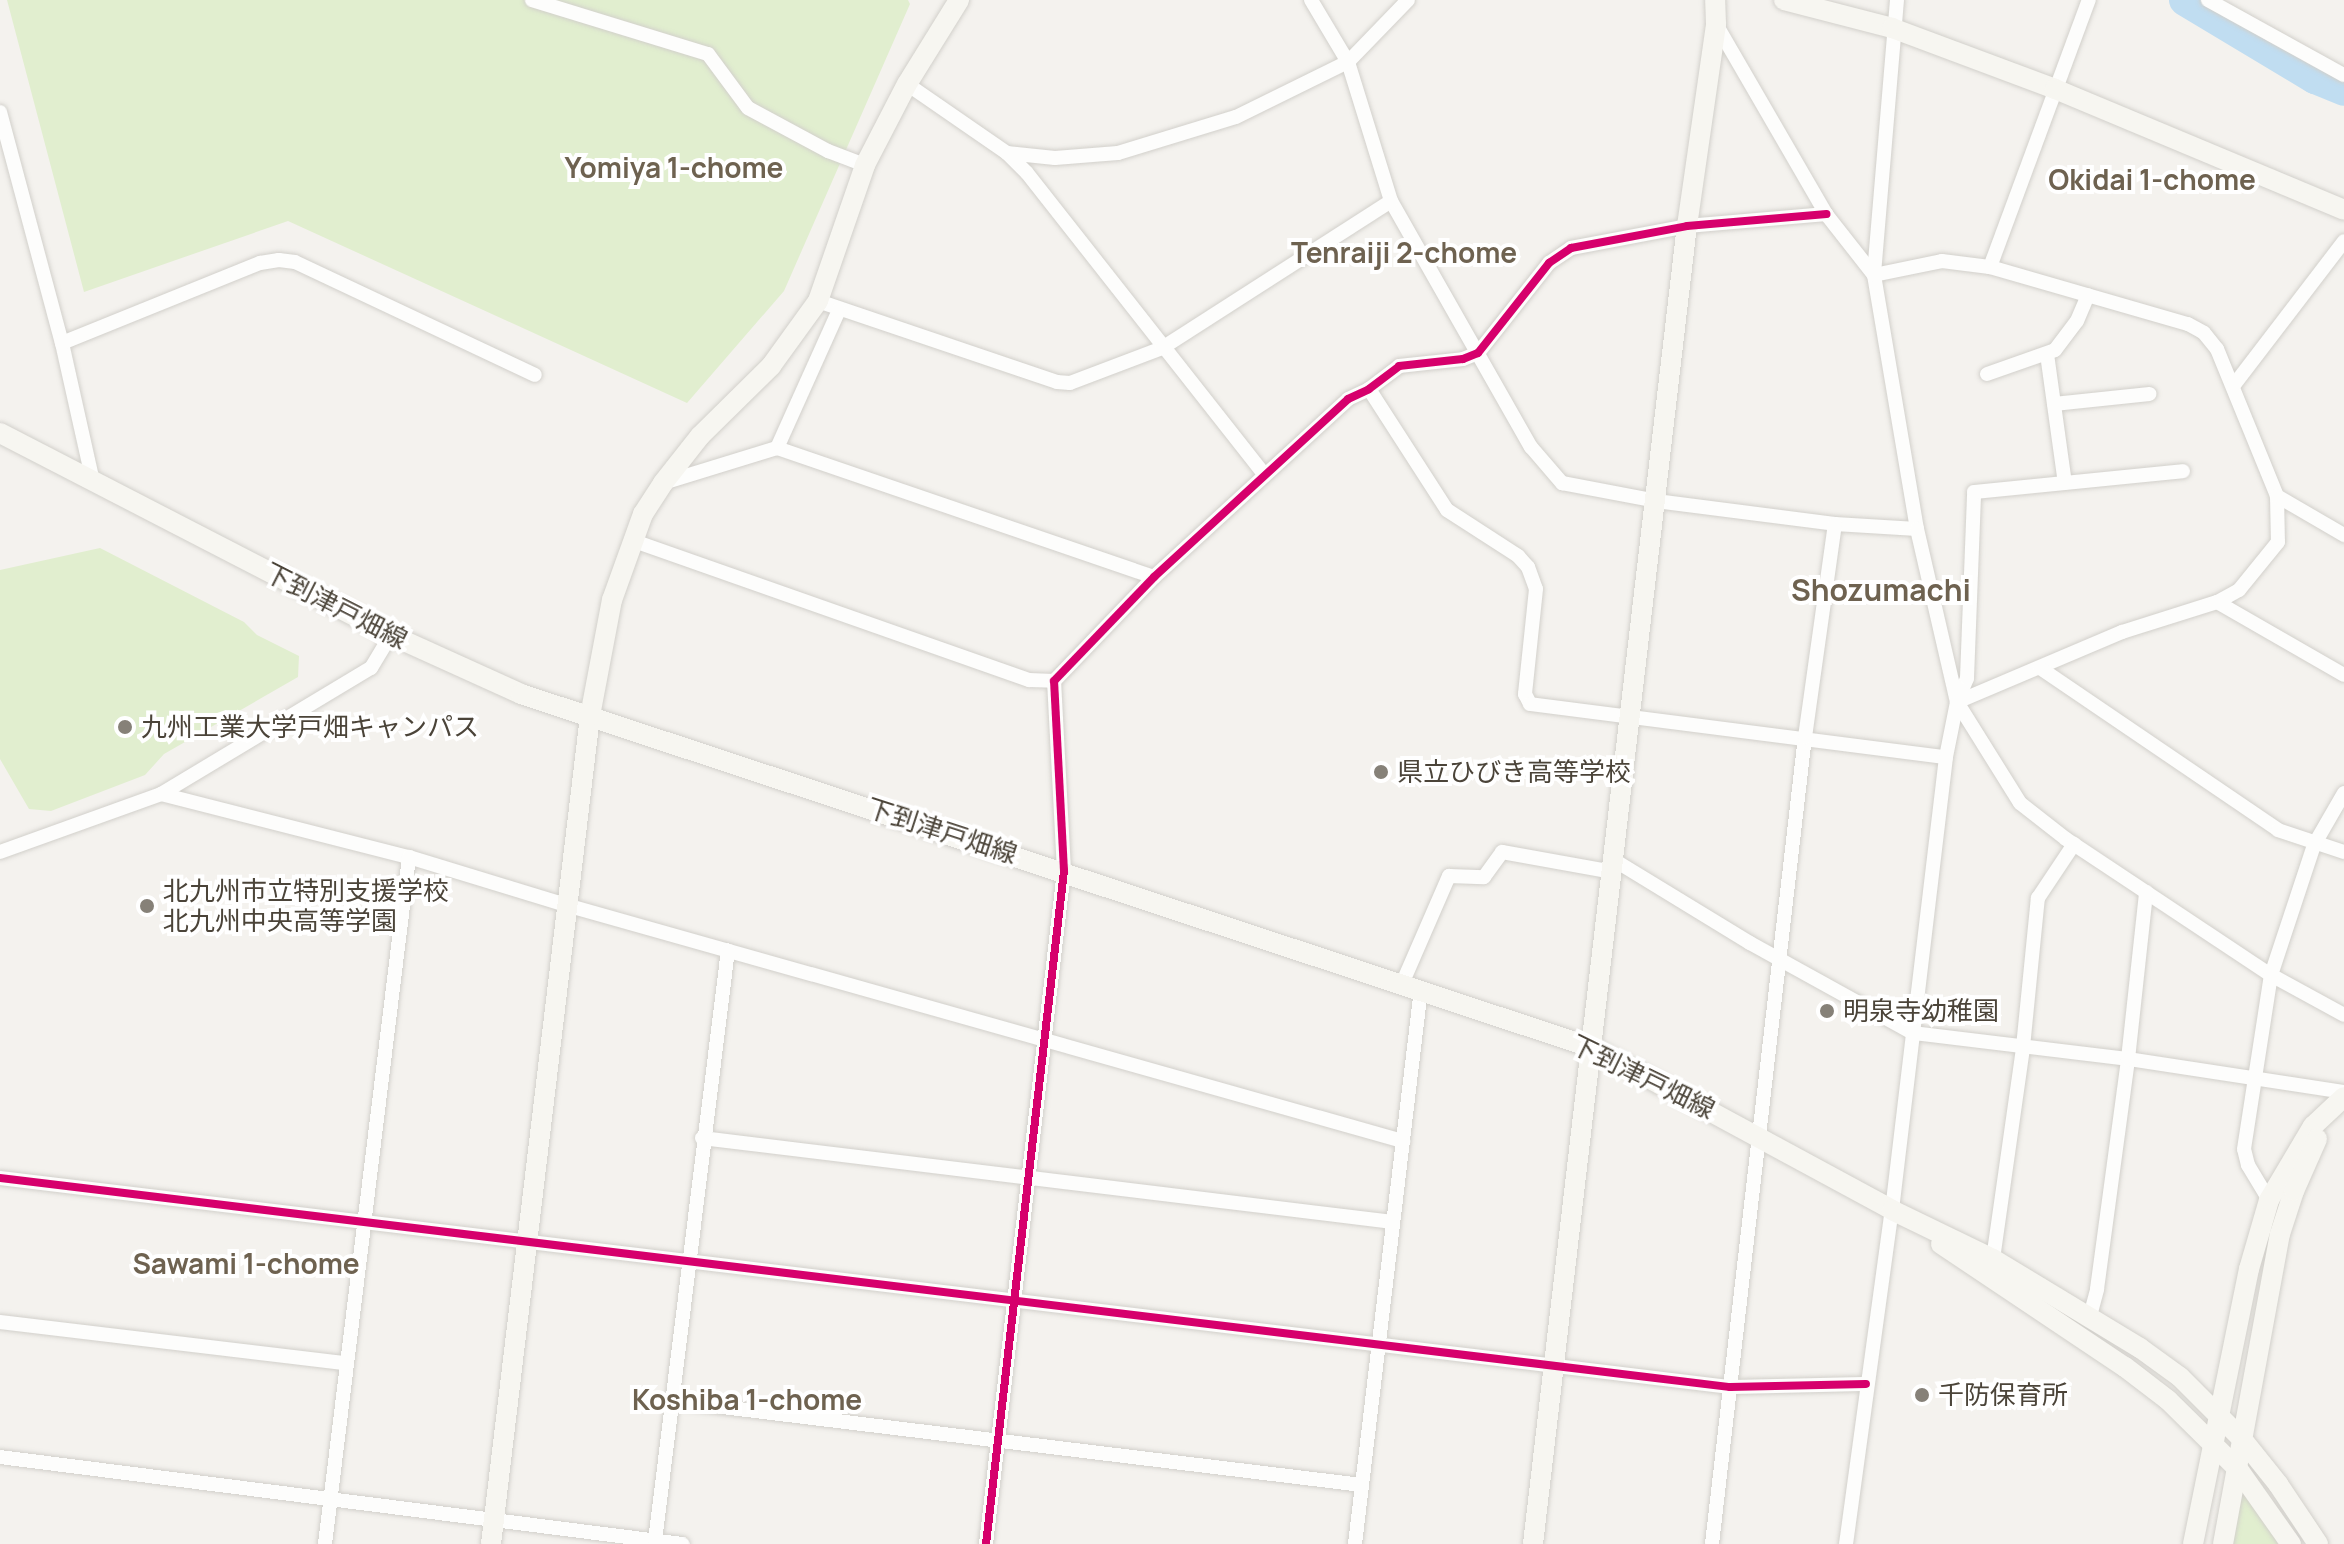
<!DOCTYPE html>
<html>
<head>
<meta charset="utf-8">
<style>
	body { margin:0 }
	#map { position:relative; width:2344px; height:1544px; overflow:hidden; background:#f4f2ee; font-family:Manrope,"Noto Sans JP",sans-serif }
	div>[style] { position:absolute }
	.green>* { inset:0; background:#e1eecf }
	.water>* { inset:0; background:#c0ddf1 }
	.river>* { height:32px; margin:-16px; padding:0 16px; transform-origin:16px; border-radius:16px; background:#c0ddf1 }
	.roads { filter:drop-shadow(0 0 2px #d2d0cb) drop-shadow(0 0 2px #d2d0cb) }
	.street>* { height:14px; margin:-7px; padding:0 7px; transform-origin:7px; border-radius:7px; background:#fdfdfc }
	.secondary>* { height:20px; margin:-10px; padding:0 10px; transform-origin:10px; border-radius:10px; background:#f7f6f1 }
	.cycleway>* { height:8px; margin:-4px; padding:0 4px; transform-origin:4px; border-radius:4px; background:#d6006c }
	.dots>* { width:22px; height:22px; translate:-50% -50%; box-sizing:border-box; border:4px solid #fff; border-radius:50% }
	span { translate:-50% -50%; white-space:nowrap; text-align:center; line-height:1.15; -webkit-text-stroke:8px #fff; paint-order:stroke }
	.street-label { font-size:26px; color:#4b4439 }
	.poi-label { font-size:26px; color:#4b4439 }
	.left { translate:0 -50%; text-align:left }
	.neighbourhood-label { font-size:28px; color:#6e6250; font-weight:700 }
	.quarter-label { font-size:30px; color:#6e6250; font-weight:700 }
</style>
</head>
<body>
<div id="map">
	<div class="green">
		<div style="clip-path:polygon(7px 0,908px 0,910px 4px,784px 291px,687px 403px,288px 221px,84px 292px)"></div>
		<div style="clip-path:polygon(100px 548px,244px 622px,257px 635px,299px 656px,298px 677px,164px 754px,145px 775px,51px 811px,29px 809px,0 759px,0 570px)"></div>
		<div style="clip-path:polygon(2229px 1474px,2261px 1511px,2278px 1544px,2213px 1544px)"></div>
	</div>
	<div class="water">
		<div style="clip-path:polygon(2175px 0,2196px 0,2344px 79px,2344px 92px)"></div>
	</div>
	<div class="river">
		<div style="left:2185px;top:0;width:152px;rotate:31deg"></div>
		<div style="left:2315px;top:78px;width:31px;rotate:22deg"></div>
	</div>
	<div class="roads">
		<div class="street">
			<div style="left:532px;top:0;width:184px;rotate:17.1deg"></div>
			<div style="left:708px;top:54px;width:67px;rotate:53.5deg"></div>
			<div style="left:748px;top:108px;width:91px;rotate:28.3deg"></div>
			<div style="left:828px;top:151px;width:40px;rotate:21deg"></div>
			<div style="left:1311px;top:0;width:72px;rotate:59.2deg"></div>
			<div style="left:1348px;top:62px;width:145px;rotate:72.8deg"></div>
			<div style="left:1391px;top:201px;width:283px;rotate:60.4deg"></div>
			<div style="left:1531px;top:447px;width:48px;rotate:49.3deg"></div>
			<div style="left:1562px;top:483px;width:96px;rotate:10.8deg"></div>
			<div style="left:1656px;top:501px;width:180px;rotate:7.3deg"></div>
			<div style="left:1835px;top:524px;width:82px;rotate:3.5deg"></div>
			<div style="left:1897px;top:0;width:276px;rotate:94.8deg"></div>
			<div style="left:1874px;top:275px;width:258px;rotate:80.4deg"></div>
			<div style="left:1917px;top:529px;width:178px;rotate:77deg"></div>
			<div style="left:1957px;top:702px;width:119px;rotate:58deg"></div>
			<div style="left:2020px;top:803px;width:58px;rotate:38deg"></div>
			<div style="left:2066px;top:839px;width:246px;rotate:33.6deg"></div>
			<div style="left:2271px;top:975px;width:83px;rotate:28.7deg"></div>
			<div style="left:2208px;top:0;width:155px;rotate:28.9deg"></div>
			<div style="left:1716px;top:24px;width:220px;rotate:59.9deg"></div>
			<div style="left:1826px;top:214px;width:78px;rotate:51.8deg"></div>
			<div style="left:907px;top:84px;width:121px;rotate:34.6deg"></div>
			<div style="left:1007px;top:153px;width:28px;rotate:45deg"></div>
			<div style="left:1027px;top:173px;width:382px;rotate:51.8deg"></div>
			<div style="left:0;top:112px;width:239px;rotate:75deg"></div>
			<div style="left:62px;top:343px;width:142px;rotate:77.4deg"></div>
			<div style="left:1007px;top:153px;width:48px;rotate:5.9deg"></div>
			<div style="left:1055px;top:158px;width:63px;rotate:-4.5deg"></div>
			<div style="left:1118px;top:153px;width:123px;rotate:-17deg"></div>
			<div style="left:1236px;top:117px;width:125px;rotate:-26.2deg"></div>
			<div style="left:1348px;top:62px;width:86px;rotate:-45.9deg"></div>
			<div style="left:1990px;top:267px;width:285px;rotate:-69.7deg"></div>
			<div style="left:1874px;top:275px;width:69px;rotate:-11.6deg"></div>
			<div style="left:1942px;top:261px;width:48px;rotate:7.1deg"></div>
			<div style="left:1990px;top:267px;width:206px;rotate:16.1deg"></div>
			<div style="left:2188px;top:324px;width:18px;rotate:29deg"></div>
			<div style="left:2204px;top:333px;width:21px;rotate:51deg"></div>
			<div style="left:2217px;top:349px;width:159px;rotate:67.8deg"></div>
			<div style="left:2277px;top:496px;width:46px;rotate:88.8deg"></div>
			<div style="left:2278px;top:542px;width:62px;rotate:129.1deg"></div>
			<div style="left:2239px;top:590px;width:25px;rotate:151deg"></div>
			<div style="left:2217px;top:602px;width:100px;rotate:162.5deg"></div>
			<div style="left:2122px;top:632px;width:179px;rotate:157deg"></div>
			<div style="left:818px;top:301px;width:252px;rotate:18.7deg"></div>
			<div style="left:1057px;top:382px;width:13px;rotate:4deg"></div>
			<div style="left:1070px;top:383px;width:98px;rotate:-20.8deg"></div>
			<div style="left:1162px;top:348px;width:272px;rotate:-32.7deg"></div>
			<div style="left:62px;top:343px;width:214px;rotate:-22deg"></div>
			<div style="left:260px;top:263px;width:19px;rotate:-9deg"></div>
			<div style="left:279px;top:260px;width:16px;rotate:7deg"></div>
			<div style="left:295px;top:262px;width:265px;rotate:25.2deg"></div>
			<div style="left:2047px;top:354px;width:130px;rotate:82.1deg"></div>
			<div style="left:1987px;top:374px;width:72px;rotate:-19.4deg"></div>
			<div style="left:2055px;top:350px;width:36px;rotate:-53deg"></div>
			<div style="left:2077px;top:321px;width:28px;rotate:-67deg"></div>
			<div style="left:2234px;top:385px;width:181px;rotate:-52.6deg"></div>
			<div style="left:1369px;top:389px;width:144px;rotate:57.2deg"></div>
			<div style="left:1447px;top:510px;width:85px;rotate:32.9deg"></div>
			<div style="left:1518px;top:556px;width:15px;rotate:48deg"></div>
			<div style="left:1528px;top:567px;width:23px;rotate:70deg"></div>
			<div style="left:1536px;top:589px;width:106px;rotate:96deg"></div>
			<div style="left:1525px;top:694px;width:11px;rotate:63deg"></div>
			<div style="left:1530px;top:704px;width:419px;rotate:7.3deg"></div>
			<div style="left:2054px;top:404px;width:96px;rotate:-6deg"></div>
			<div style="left:777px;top:448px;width:151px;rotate:-65.8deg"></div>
			<div style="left:663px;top:483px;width:119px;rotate:-17.1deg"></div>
			<div style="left:777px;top:448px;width:398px;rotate:18.9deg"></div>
			<div style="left:2277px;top:496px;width:78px;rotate:30.2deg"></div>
			<div style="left:634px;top:541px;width:419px;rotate:19.4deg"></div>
			<div style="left:1029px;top:680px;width:25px;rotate:2deg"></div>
			<div style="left:2217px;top:602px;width:146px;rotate:29.9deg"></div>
			<div style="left:2040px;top:668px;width:288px;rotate:34.2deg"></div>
			<div style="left:2278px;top:830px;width:70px;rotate:18.4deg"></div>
			<div style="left:161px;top:794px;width:256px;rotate:14.3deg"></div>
			<div style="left:409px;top:857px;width:164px;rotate:17deg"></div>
			<div style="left:566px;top:905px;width:870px;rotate:15.75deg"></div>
			<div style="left:0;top:852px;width:171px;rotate:-19.8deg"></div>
			<div style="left:161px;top:794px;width:245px;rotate:-31deg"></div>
			<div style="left:371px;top:668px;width:39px;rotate:-59deg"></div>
			<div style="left:1614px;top:860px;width:159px;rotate:31.4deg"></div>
			<div style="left:1750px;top:943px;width:186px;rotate:28.9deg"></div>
			<div style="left:1913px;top:1033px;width:217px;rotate:6.9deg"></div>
			<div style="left:2128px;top:1059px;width:219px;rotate:8.7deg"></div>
			<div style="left:1402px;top:984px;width:118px;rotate:-66.5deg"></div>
			<div style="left:1449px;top:876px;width:35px;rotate:2deg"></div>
			<div style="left:1484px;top:877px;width:31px;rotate:-54deg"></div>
			<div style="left:1502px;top:852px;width:113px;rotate:10.2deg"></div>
			<div style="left:702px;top:1138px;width:696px;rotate:6.93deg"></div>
			<div style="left:0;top:1178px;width:1743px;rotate:6.89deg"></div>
			<div style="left:1730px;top:1387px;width:136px;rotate:-1.3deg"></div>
			<div style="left:2269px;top:1200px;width:41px;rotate:-121deg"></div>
			<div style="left:2248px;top:1165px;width:16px;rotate:-104deg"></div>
			<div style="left:2244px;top:1149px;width:176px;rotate:-81.2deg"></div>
			<div style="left:2271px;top:975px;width:137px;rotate:-71.7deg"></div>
			<div style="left:2314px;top:845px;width:60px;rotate:-60deg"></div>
			<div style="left:1993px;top:1259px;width:214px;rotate:-81.9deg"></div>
			<div style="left:2023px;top:1047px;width:150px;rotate:-84.3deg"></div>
			<div style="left:2038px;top:898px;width:65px;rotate:-56.3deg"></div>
			<div style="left:2090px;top:1316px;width:28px;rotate:-75deg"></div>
			<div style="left:2097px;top:1289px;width:232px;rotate:-82.3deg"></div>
			<div style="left:2128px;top:1059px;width:168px;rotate:-83.8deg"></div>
			<div style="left:0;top:1322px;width:348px;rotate:6.8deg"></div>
			<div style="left:673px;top:1401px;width:694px;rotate:6.95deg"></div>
			<div style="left:0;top:1457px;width:688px;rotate:7.27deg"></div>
			<div style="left:655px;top:1541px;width:595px;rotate:-82.96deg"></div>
			<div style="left:325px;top:1544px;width:692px;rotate:-83.03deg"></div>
			<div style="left:986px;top:1544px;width:678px;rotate:-83.39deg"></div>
			<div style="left:1064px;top:871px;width:190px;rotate:-93deg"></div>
			<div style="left:1054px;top:681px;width:144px;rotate:-46.1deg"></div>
			<div style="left:1154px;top:577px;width:263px;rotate:-42.5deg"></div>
			<div style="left:1348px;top:399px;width:23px;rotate:-25deg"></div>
			<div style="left:1369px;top:389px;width:38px;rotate:-37deg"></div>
			<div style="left:1399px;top:366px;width:64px;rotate:-6.2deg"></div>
			<div style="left:1463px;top:359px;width:16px;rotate:-22deg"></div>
			<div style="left:1478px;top:353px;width:115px;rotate:-51.7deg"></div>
			<div style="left:1549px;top:263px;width:27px;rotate:-34deg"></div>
			<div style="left:1571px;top:248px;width:118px;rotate:-10.7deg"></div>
			<div style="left:1687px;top:226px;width:140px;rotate:-4.9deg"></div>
			<div style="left:1355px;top:1544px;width:559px;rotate:-83.22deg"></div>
			<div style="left:1712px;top:1544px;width:812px;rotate:-83.43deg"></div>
			<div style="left:1805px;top:737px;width:215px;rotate:-82deg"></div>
			<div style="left:1846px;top:1544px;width:337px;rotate:-82.2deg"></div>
			<div style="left:1892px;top:1210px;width:456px;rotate:-83.2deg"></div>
			<div style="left:1946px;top:757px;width:56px;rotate:-78.7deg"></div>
			<div style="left:1957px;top:702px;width:26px;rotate:-67deg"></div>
			<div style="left:1967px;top:678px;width:186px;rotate:-87.8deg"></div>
			<div style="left:1974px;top:492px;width:210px;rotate:-5.7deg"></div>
		</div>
		<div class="secondary">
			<div style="left:1784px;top:0;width:112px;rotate:14.5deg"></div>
			<div style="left:1892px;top:28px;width:174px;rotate:20.5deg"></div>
			<div style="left:2055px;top:89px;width:313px;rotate:22.7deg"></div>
			<div style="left:0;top:433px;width:440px;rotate:27.3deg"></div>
			<div style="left:391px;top:635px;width:143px;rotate:24.4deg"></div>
			<div style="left:521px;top:694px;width:1129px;rotate:18.27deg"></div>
			<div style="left:1593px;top:1048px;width:340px;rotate:28.4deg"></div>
			<div style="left:1892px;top:1210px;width:112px;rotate:25.9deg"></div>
			<div style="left:1993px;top:1259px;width:172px;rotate:31.2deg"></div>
			<div style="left:2140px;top:1348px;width:49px;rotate:35.9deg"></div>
			<div style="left:2180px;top:1377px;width:88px;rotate:45deg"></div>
			<div style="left:2242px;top:1439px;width:58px;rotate:51.3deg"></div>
			<div style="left:2278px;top:1484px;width:72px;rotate:56.3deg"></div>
			<div style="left:1941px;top:1244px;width:221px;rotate:33.8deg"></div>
			<div style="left:2125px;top:1367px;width:54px;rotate:37.5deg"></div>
			<div style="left:2168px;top:1400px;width:98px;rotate:44.6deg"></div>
			<div style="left:2238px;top:1469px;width:92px;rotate:54.8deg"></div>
			<div style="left:491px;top:1544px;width:834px;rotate:-83.18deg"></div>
			<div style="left:590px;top:716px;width:118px;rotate:-79.3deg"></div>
			<div style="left:612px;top:600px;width:91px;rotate:-70.2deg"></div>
			<div style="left:643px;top:514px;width:37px;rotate:-57deg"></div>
			<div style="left:663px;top:483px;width:60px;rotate:-51.8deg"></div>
			<div style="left:700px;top:436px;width:100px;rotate:-44.6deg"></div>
			<div style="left:771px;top:366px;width:80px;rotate:-54.1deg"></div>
			<div style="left:818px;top:301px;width:144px;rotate:-70.9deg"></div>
			<div style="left:865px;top:165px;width:91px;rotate:-62.6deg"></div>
			<div style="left:907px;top:84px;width:99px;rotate:-58.2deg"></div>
			<div style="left:1533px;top:1544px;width:1327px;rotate:-83.34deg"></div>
			<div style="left:1687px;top:226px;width:204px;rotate:-81.8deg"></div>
			<div style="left:1716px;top:24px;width:24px;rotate:-92deg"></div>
			<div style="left:2193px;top:1544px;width:281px;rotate:-78.5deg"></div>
			<div style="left:2249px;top:1269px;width:72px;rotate:-73.8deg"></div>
			<div style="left:2269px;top:1200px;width:86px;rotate:-59.3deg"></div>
			<div style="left:2313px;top:1126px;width:42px;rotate:-43.1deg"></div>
			<div style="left:2223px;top:1544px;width:315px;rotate:-79.6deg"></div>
			<div style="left:2280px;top:1234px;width:45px;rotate:-72deg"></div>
			<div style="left:2294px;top:1191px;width:57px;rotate:-66.1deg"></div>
		</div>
	</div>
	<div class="cycleway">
		<div style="left:0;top:1178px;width:1743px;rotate:6.89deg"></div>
		<div style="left:1730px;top:1387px;width:136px;rotate:-1.3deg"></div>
		<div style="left:986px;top:1544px;width:678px;rotate:-83.39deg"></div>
		<div style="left:1064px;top:871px;width:190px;rotate:-93deg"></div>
		<div style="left:1054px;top:681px;width:144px;rotate:-46.1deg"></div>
		<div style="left:1154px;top:577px;width:263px;rotate:-42.5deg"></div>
		<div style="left:1348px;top:399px;width:23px;rotate:-25deg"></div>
		<div style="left:1369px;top:389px;width:38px;rotate:-37deg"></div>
		<div style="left:1399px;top:366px;width:64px;rotate:-6.2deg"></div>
		<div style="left:1463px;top:359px;width:16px;rotate:-22deg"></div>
		<div style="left:1478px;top:353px;width:115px;rotate:-51.7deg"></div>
		<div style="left:1549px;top:263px;width:27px;rotate:-34deg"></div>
		<div style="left:1571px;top:248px;width:118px;rotate:-10.7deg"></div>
		<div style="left:1687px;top:226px;width:140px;rotate:-4.9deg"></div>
	</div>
	<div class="dots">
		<div style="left:125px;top:727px;background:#868178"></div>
		<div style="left:1381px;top:772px;background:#868178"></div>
		<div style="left:147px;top:906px;background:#868178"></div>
		<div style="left:1827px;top:1011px;background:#868178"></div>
		<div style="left:1922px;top:1395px;background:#868178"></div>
	</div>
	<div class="street-label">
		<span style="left:336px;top:606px;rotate:27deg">下到津戸畑線</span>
		<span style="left:942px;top:831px;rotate:18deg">下到津戸畑線</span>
		<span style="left:1643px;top:1077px;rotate:26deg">下到津戸畑線</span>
	</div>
	<div class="poi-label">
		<span class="left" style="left:141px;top:727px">九州工業大学戸畑キャンパス</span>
		<span class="left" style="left:1397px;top:772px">県立ひびき高等学校</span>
		<span class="left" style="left:163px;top:906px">北九州市立特別支援学校<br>北九州中央高等学園</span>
		<span class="left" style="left:1843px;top:1011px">明泉寺幼稚園</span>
		<span class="left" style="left:1938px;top:1395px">千防保育所</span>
	</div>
	<div class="neighbourhood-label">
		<span style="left:674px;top:167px">Yomiya 1-chome</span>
		<span style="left:2152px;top:179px">Okidai 1-chome</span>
		<span style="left:1404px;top:252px">Tenraiji 2-chome</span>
		<span style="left:246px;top:1263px">Sawami 1-chome</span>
		<span style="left:747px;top:1399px">Koshiba 1-chome</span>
	</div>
	<div class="quarter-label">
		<span style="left:1881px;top:590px">Shozumachi</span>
	</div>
</div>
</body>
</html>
